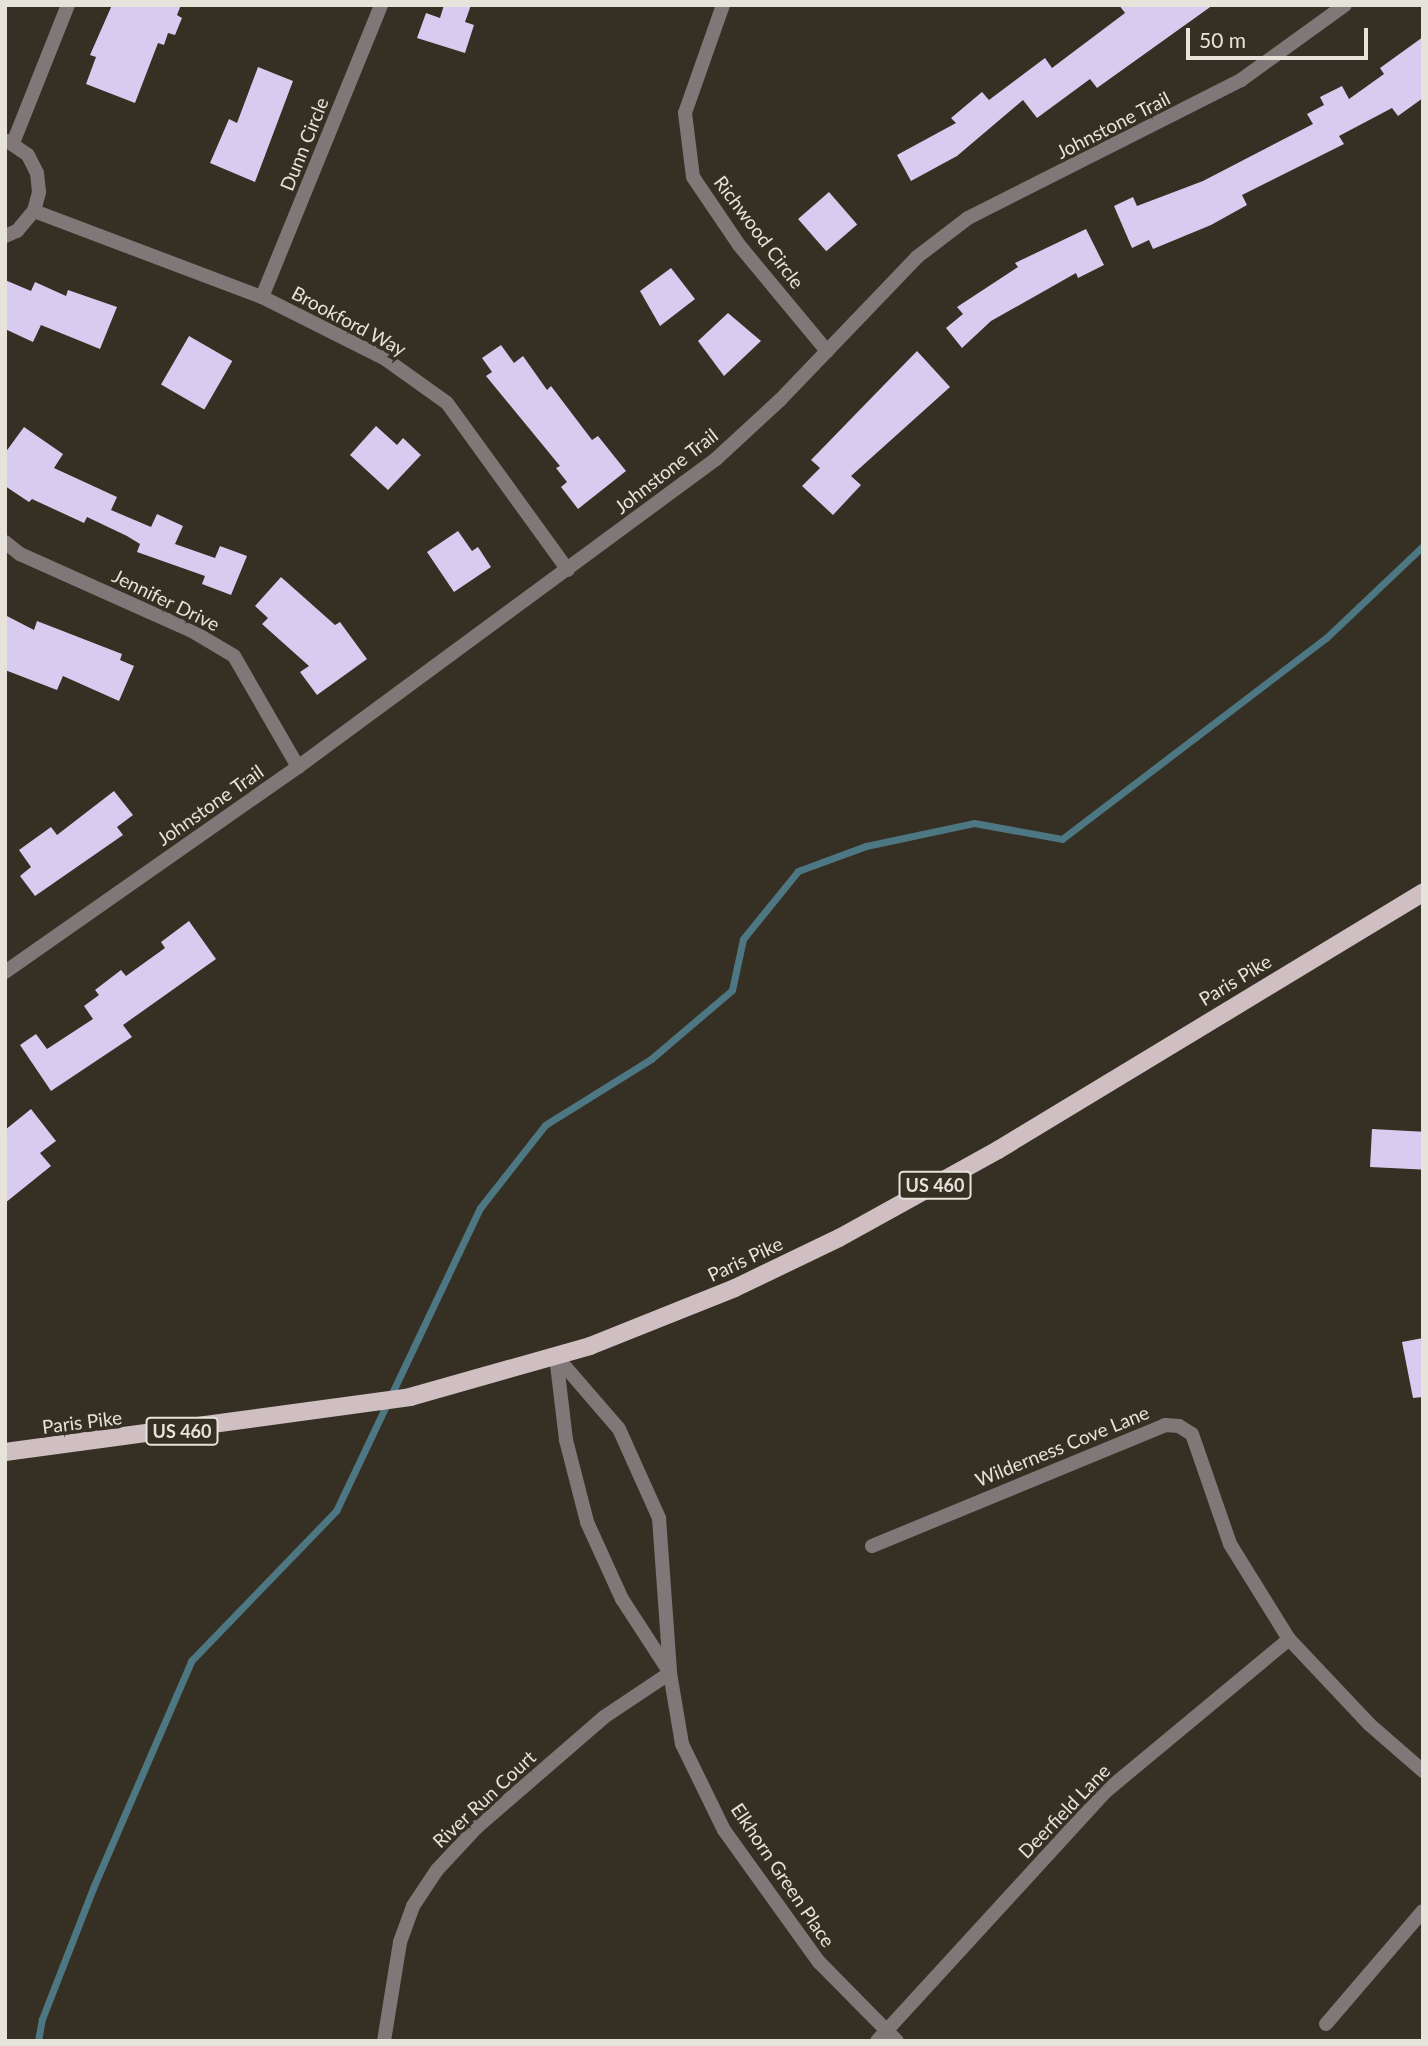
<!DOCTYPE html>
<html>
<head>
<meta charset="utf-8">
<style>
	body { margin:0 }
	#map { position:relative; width:1428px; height:2046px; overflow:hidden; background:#353023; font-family:Lato,sans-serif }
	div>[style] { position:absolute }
	.stream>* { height:7px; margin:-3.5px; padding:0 3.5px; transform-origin:3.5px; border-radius:3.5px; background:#4e7784 }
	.building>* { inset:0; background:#d7cbef; transform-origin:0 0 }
	.minor>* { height:14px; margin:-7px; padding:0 7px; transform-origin:7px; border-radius:7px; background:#807779 }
	.primary>* { height:18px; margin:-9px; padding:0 9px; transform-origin:9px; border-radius:9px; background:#cfbec2 }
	span { translate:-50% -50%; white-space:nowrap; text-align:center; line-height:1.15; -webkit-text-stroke:7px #353023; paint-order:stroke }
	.shield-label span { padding:2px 5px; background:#353023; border:2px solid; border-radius:5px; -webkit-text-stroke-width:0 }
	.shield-label { font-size:18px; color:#e6e3da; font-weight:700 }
	.street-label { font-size:19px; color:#e6e3da }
	.frame { position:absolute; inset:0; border:7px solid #e6e3da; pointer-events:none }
	.scale { position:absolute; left:1186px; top:28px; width:182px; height:32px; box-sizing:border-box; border:4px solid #e6e3da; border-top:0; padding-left:9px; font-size:21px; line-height:24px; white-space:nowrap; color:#e6e3da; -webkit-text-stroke:5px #353023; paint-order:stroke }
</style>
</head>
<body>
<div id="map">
	<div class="stream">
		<div style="left:38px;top:2041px;width:22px;rotate:-80deg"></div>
		<div style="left:42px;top:2019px;width:141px;rotate:-68.7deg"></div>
		<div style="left:93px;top:1888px;width:247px;rotate:-66.6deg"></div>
		<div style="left:191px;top:1661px;width:209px;rotate:-46deg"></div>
		<div style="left:336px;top:1511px;width:335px;rotate:-64.6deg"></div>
		<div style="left:480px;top:1208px;width:105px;rotate:-51.9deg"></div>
		<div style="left:545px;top:1125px;width:125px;rotate:-31.9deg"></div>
		<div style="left:651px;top:1059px;width:106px;rotate:-40.4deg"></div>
		<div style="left:732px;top:990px;width:52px;rotate:-77.8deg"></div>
		<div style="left:743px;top:939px;width:87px;rotate:-51deg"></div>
		<div style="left:798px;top:871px;width:72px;rotate:-20.2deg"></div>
		<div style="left:866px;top:846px;width:110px;rotate:-12deg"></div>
		<div style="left:974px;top:823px;width:89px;rotate:10.3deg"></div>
		<div style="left:1062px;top:839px;width:332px;rotate:-37.3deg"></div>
		<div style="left:1326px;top:638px;width:134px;rotate:-43.5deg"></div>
	</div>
	<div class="building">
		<div style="clip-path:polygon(112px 5px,181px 5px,177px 15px,182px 18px,175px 35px,168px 33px,164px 45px,158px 43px,135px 103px,86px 84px,96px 57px,90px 55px)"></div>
		<div style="clip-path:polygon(444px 5px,471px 5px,465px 22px,474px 25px,465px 53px,417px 38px,426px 13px,440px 18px)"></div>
		<div style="clip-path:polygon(1119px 5px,1213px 5px,1097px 88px,1090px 79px,1037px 118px,1023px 100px,957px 156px,911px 181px,897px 155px,956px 123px,951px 118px,982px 92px,989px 100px,1045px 58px,1052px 68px,1125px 13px)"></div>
		<div style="clip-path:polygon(1423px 37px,1423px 98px,1398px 116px,1392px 108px,1339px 136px,1344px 144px,1242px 195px,1247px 205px,1211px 225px,1153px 249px,1149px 240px,1132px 248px,1114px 206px,1133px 197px,1137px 206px,1203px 181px,1313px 124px,1307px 114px,1324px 105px,1320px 97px,1342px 86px,1349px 99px,1384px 74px,1380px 68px)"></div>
		<div style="clip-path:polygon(258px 67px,293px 81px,255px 182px,210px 163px,229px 119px,237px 123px)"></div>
		<div style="left:829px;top:192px;width:43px;height:41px;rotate:49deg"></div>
		<div style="clip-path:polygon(1086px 229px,1104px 265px,1078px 278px,1076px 273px,991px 321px,962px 348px,946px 328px,963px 314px,957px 307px,1018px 267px,1015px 263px)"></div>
		<div style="clip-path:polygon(671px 268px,695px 299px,660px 326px,640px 291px)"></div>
		<div style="clip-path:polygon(5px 280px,31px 291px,35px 282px,66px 296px,68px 290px,117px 307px,100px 349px,41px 325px,33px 342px,5px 329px)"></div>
		<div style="clip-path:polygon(728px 313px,761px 341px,724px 376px,698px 341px)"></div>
		<div style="left:189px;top:336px;width:50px;height:56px;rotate:30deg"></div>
		<div style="clip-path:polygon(501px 345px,514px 363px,523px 356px,547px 390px,551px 386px,592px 440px,598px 436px,626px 471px,578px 509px,561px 487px,567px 482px,556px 468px,560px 466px,486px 376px,492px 372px,482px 358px)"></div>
		<div style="clip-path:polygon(917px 351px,950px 387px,851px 476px,861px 485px,833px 515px,802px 486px,820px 468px,811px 460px)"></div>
		<div style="clip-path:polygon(376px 426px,397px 445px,403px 438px,421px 455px,388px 490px,350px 455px)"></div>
		<div style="clip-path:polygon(24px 427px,63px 454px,54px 468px,117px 497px,111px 510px,151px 527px,157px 514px,183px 526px,175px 544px,215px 558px,220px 546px,247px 556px,231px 595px,202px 584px,205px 576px,137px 552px,140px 544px,127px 536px,87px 517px,84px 523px,32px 499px,29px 502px,5px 486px,5px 453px)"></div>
		<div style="clip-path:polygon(458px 531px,472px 551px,478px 547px,491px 567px,454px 592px,427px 552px)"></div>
		<div style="clip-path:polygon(281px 577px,335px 625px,340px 622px,367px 659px,317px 695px,300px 672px,309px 666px,262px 624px,268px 618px,255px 606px)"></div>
		<div style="clip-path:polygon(5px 615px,34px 630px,37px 621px,122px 654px,120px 660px,134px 666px,119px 701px,63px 676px,57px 690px,5px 670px)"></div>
		<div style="clip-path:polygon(114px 791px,133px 815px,117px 827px,123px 835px,35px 896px,20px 876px,31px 867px,19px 850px,51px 827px,57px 835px)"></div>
		<div style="clip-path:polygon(189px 921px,216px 959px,123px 1025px,132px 1037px,51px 1091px,20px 1045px,36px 1034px,47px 1049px,93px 1019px,84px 1006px,99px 995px,95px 990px,121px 970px,126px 976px,165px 948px,161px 942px)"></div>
		<div style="clip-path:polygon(31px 1109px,56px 1141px,40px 1153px,51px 1166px,5px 1203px,5px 1130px)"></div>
		<div style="left:1372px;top:1129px;width:51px;height:38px;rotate:3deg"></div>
		<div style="clip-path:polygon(1423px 1338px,1423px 1397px,1413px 1398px,1402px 1342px)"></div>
	</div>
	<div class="minor">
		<div style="left:723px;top:5px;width:114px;rotate:109.4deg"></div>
		<div style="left:685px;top:113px;width:64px;rotate:82.9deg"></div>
		<div style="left:693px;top:177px;width:82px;rotate:55.9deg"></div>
		<div style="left:739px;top:245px;width:138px;rotate:50.3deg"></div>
		<div style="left:13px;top:143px;width:149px;rotate:-68.3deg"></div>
		<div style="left:34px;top:211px;width:244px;rotate:20.7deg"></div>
		<div style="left:262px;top:297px;width:136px;rotate:26.6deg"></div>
		<div style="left:384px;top:358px;width:77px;rotate:35.5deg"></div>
		<div style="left:447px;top:403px;width:206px;rotate:54.1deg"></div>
		<div style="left:5px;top:236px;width:13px;rotate:-23deg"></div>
		<div style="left:17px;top:231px;width:26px;rotate:-50deg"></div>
		<div style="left:34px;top:211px;width:20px;rotate:-75deg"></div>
		<div style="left:39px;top:192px;width:19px;rotate:-96deg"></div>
		<div style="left:37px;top:173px;width:20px;rotate:-117deg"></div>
		<div style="left:28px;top:155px;width:25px;rotate:-146deg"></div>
		<div style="left:262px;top:297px;width:315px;rotate:-67.8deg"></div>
		<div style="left:5px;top:542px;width:19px;rotate:39deg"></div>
		<div style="left:20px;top:554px;width:188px;rotate:24.1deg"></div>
		<div style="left:192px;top:631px;width:49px;rotate:30.8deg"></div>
		<div style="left:234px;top:656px;width:128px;rotate:60deg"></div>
		<div style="left:5px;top:972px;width:358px;rotate:-35deg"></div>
		<div style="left:298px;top:767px;width:519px;rotate:-36.38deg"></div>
		<div style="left:716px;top:459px;width:87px;rotate:-42.7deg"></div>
		<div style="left:780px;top:400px;width:198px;rotate:-46.2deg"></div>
		<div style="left:917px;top:257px;width:64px;rotate:-37.4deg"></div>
		<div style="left:968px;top:218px;width:306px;rotate:-26.8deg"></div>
		<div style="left:1241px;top:80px;width:128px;rotate:-35.8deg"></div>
		<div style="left:556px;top:1356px;width:85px;rotate:83.2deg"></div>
		<div style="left:566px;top:1440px;width:85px;rotate:75.6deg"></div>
		<div style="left:587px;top:1522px;width:85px;rotate:65.6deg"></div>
		<div style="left:622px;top:1599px;width:88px;rotate:57deg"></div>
		<div style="left:670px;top:1673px;width:72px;rotate:80.4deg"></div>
		<div style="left:682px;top:1744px;width:96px;rotate:64deg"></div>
		<div style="left:724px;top:1830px;width:163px;rotate:54.3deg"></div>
		<div style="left:819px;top:1962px;width:111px;rotate:45.4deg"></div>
		<div style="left:556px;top:1356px;width:96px;rotate:49.2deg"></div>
		<div style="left:619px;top:1429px;width:98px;rotate:65.8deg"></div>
		<div style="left:659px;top:1518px;width:154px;rotate:85.9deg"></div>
		<div style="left:872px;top:1546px;width:317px;rotate:-22.4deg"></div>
		<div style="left:1165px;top:1425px;width:14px;rotate:4deg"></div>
		<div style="left:1179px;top:1426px;width:15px;rotate:32deg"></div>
		<div style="left:1192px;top:1434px;width:116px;rotate:70.9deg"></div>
		<div style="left:1230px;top:1544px;width:112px;rotate:58.2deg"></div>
		<div style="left:1289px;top:1639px;width:117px;rotate:46.7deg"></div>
		<div style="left:1369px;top:1724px;width:72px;rotate:41deg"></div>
		<div style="left:1326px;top:2024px;width:149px;rotate:-49.4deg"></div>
		<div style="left:384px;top:2041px;width:100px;rotate:-80.8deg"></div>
		<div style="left:400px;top:1942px;width:38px;rotate:-70deg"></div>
		<div style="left:413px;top:1906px;width:43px;rotate:-56.3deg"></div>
		<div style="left:437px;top:1870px;width:57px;rotate:-47.1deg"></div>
		<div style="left:476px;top:1828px;width:169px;rotate:-40.9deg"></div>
		<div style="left:604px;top:1717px;width:79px;rotate:-33.7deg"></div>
		<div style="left:877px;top:2041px;width:338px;rotate:-47.5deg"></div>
		<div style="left:1105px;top:1792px;width:239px;rotate:-39.7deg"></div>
	</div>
	<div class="primary">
		<div style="left:5px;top:1452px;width:409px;rotate:-7.7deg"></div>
		<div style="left:410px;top:1397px;width:187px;rotate:-15.8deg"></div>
		<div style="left:590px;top:1346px;width:156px;rotate:-21.8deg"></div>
		<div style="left:735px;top:1288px;width:115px;rotate:-25.7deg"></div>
		<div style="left:839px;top:1238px;width:182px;rotate:-29deg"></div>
		<div style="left:998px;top:1150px;width:497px;rotate:-31.2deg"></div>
	</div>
	<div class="shield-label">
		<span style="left:935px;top:1185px">US 460</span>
		<span style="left:182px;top:1431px">US 460</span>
	</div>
	<div class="street-label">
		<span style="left:1113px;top:125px;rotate:-27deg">Johnstone Trail</span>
		<span style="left:304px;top:144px;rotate:-68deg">Dunn Circle</span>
		<span style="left:759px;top:232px;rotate:53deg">Richwood Circle</span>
		<span style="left:349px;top:321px;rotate:28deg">Brookford Way</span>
		<span style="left:666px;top:471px;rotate:-38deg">Johnstone Trail</span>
		<span style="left:166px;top:600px;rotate:26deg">Jennifer Drive</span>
		<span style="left:210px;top:805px;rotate:-35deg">Johnstone Trail</span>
		<span style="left:1235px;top:980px;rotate:-31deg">Paris Pike</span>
		<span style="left:745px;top:1259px;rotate:-25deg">Paris Pike</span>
		<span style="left:82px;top:1422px;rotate:-7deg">Paris Pike</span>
		<span style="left:1062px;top:1446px;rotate:-22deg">Wilderness Cove Lane</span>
		<span style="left:484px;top:1799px;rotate:-43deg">River Run Court</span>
		<span style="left:1064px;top:1811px;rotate:-46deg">Deerfield Lane</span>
		<span style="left:783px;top:1875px;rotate:56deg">Elkhorn Green Place</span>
	</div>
	<div class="frame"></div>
	<div class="scale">50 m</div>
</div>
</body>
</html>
